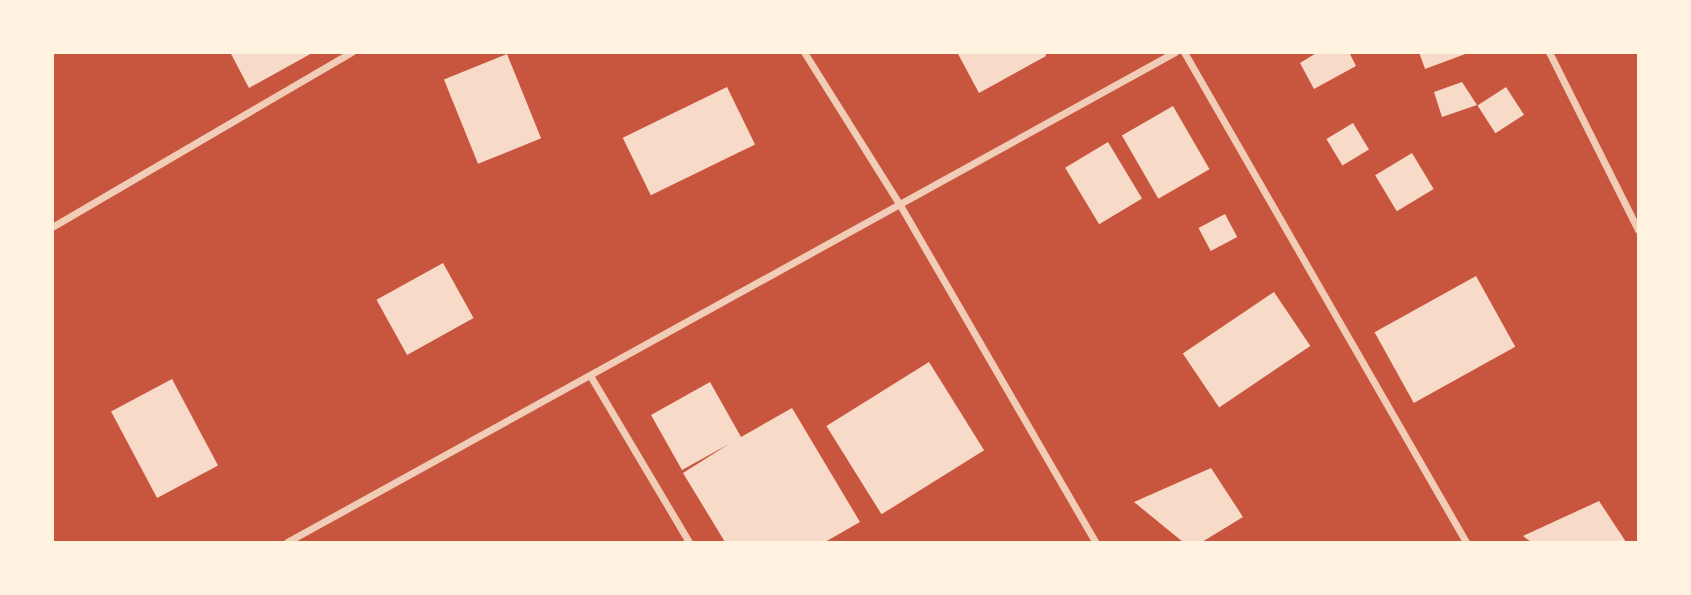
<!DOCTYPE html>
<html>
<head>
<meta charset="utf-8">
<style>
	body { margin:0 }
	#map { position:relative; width:1691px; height:595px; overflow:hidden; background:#c8553d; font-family:"Golos Text",sans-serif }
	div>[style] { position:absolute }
	.building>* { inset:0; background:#f7dbc8; transform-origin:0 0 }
	.minor>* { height:7px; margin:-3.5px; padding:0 3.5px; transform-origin:3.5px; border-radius:3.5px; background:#f1ccb7 }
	span { translate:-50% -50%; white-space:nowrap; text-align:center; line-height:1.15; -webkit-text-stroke:6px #fff3e0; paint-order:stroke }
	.frame { position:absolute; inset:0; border:54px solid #fff3e0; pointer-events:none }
</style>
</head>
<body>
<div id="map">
	<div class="building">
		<div style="clip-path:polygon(230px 52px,314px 52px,249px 88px)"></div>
		<div style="clip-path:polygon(957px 52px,1045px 52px,1046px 56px,979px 93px)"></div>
		<div style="clip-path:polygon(1318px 52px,1349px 52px,1356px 66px,1314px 89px,1300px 63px)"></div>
		<div style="clip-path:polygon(1419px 52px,1467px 52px,1468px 53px,1425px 69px)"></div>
		<div style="left:507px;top:54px;width:91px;height:68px;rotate:68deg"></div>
		<div style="clip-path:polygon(1462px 82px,1477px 105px,1442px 117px,1434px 92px)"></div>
		<div style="left:727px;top:87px;width:64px;height:116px;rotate:64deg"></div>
		<div style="left:1506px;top:87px;width:33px;height:34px;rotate:57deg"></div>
		<div style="left:1173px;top:106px;width:73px;height:59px;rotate:60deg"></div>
		<div style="left:1353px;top:123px;width:31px;height:31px;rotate:59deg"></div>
		<div style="left:1108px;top:142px;width:66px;height:50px;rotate:59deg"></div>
		<div style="left:1412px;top:153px;width:42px;height:43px;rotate:59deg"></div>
		<div style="left:1225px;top:214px;width:26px;height:30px;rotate:62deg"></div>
		<div style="left:443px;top:263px;width:63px;height:76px;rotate:61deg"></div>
		<div style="left:1476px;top:276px;width:81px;height:116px;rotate:61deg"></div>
		<div style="left:1274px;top:292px;width:65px;height:110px;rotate:56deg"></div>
		<div style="left:929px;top:362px;width:104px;height:121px;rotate:58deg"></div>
		<div style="left:172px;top:379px;width:98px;height:69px;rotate:62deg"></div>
		<div style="clip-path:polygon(710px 382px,741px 437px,792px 408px,860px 522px,825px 542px,725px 542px,683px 473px,729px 444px,682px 470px,651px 415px)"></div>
		<div style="clip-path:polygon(1211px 468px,1243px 517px,1202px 542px,1183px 542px,1134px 502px)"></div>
		<div style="clip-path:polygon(1599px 501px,1626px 542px,1531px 542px,1523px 536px)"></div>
	</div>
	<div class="minor">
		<div style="left:804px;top:52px;width:181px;rotate:57.9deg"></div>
		<div style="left:900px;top:205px;width:389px;rotate:59.9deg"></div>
		<div style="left:1184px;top:52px;width:565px;rotate:60.08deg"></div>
		<div style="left:1549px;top:52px;width:199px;rotate:63.4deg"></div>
		<div style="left:52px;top:227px;width:347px;rotate:-30.3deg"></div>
		<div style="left:591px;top:377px;width:192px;rotate:59.3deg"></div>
		<div style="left:287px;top:542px;width:1014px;rotate:-28.89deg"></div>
	</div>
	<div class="frame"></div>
</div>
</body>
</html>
